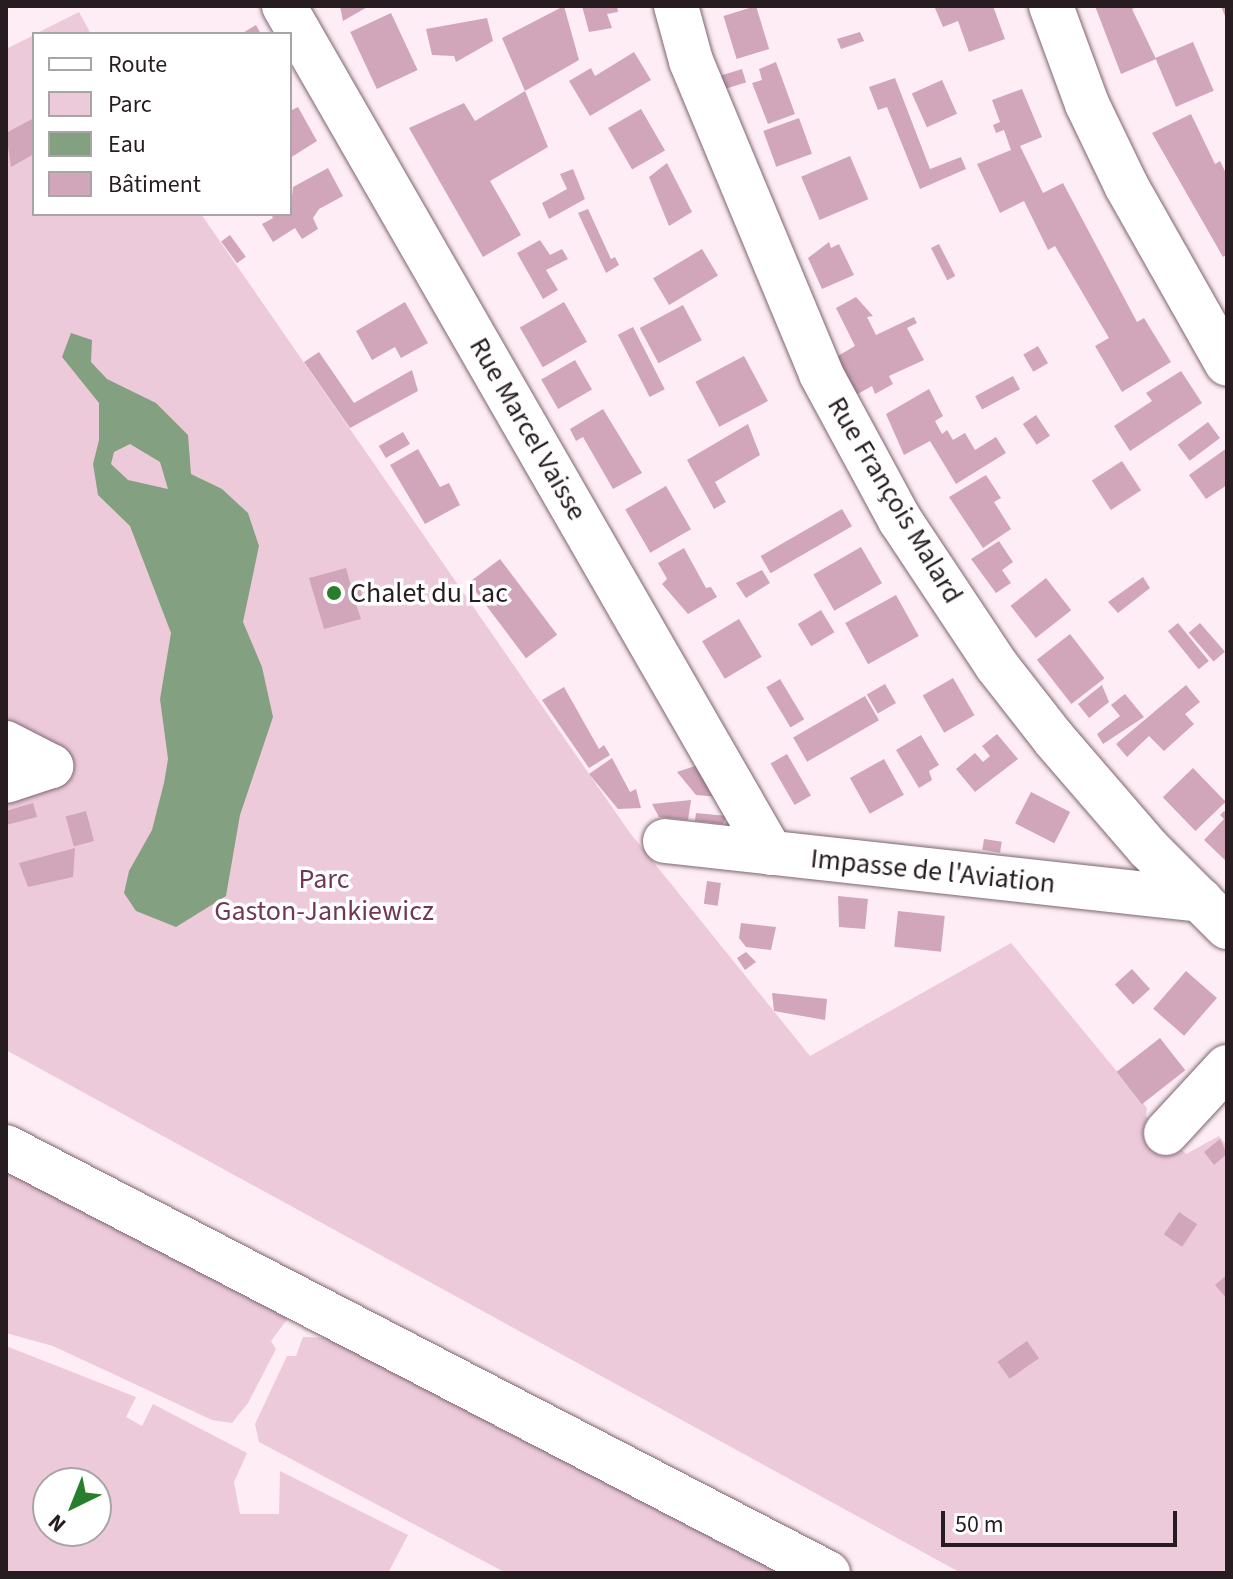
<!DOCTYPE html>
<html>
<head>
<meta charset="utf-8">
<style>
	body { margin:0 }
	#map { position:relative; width:1233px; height:1579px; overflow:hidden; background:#feedf4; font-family:"Source Sans 3",sans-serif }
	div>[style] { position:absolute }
	.green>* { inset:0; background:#edcada }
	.water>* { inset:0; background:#83a181 }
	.building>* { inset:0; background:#d1a6ba; transform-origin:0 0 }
	.roads { filter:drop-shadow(0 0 2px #7d6570) drop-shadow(0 0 2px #7d6570) }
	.minor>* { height:44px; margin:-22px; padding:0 22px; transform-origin:22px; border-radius:22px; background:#fff }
	.dots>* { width:22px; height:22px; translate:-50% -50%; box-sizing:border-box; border:4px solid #fff; border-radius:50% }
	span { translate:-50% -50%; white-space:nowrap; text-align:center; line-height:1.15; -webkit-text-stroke:7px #fff; paint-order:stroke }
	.street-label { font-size:28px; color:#271d21 }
	.poi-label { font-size:28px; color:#271d21 }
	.left { translate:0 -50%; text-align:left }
	.park-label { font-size:28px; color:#703855 }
	.frame { position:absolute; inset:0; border:8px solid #271d21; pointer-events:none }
	.legend { position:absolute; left:32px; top:32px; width:260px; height:184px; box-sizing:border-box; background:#fff; border:2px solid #a9a5a6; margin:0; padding:10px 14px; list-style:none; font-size:24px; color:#271d21 }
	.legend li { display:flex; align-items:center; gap:16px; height:40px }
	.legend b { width:40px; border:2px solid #a9a5a6 }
	.north { position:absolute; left:32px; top:1467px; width:80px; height:80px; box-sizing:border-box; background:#fff; border:2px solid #a9a5a6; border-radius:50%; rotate:223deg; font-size:22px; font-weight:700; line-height:32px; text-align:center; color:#271d21 }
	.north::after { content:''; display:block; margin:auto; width:28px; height:36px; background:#277e2c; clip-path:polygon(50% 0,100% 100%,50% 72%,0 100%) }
	.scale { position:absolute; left:941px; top:1511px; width:236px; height:36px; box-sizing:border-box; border:4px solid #271d21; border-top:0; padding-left:10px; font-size:24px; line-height:28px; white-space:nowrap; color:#271d21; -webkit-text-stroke:6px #fff; paint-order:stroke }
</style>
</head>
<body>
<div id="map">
	<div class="green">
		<div style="clip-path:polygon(79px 12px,91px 34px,35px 34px)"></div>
		<div style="clip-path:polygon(34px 35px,34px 214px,201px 214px,630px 833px,810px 1056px,1011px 943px,1147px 1108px,1146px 1116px,1186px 1154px,1219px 1136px,1227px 1146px,1227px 1573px,961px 1573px,6px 1050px,6px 49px)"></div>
		<div style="clip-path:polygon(6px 1160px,281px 1306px,288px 1318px,271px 1341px,276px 1349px,248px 1403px,232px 1423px,212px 1420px,53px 1346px,6px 1333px)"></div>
		<div style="clip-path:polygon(303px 1337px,334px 1338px,800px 1573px,506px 1573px,259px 1442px,255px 1424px,287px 1356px,296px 1356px)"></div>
		<div style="clip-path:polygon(evenodd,6px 1346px,136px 1397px,126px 1417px,142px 1426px,153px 1404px,247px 1453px,234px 1482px,240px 1514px,279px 1514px,280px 1471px,408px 1535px,388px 1573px,6px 1573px,6px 1346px,48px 1483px,96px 1483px,96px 1531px,48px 1531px,48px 1483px)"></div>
	</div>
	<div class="water">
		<div style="clip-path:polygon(evenodd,71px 333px,92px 340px,91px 362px,107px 379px,156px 403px,188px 435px,191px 474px,222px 489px,248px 513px,259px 546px,243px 622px,262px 667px,273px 717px,240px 815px,226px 896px,176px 927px,136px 911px,124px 893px,129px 871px,152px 830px,164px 783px,168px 759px,160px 699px,171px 633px,130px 526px,98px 495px,93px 464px,99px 440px,99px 403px,62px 357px,71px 333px,130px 444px,160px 462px,168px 489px,128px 480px,111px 464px,114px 452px,130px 444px)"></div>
	</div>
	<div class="building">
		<div style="clip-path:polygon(340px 6px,369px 6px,343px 21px)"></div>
		<div style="clip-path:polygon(564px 6px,579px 60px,525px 91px,502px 38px)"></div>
		<div style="clip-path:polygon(582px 6px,617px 6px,618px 12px,607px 14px,612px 28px,589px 32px)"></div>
		<div style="left:756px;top:6px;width:45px;height:34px;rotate:73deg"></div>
		<div style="clip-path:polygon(993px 6px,1005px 39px,969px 52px,958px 21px,943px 27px,935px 8px)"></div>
		<div style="clip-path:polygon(1095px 6px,1140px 6px,1132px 9px,1156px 59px,1121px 74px)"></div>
		<div style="clip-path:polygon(1221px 6px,1227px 6px,1227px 29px,1225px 16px)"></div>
		<div style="left:391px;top:13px;width:63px;height:45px;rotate:65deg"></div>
		<div style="clip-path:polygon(487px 18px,493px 41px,456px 62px,454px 56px,432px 55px,426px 29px)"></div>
		<div style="clip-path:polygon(256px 25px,261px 34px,241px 34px)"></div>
		<div style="clip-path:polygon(860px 32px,864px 41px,841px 49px,837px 39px)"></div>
		<div style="left:1193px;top:42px;width:53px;height:41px;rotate:67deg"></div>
		<div style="clip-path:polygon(634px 52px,651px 80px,590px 116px,569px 81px,591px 68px,595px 76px)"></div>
		<div style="clip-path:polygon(776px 62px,795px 114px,768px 124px,752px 83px,762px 80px,759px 69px)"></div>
		<div style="left:742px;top:69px;width:14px;height:27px;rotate:73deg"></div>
		<div style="clip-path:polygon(895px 78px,930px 169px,961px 157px,966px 169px,920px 189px,887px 107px,878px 110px,869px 87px)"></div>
		<div style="left:942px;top:80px;width:37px;height:33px;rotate:66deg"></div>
		<div style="clip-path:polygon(1022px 89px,1042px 137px,1020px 146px,1043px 193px,1063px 183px,1137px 322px,1144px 318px,1171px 362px,1122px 392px,1095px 346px,1109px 338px,1055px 246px,1048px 250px,1024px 201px,1000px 213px,977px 164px,1011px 150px,1004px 130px,996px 133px,993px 125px,1000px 122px,992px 100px)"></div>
		<div style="clip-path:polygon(525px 91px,548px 147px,490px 181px,521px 235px,483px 257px,409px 128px,464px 103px,475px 121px)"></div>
		<div style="clip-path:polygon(298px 107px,317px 141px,290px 158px,290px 111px)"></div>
		<div style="left:641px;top:109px;width:48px;height:38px;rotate:60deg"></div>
		<div style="clip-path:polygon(1191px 114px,1215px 164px,1220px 161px,1227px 175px,1227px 254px,1223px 257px,1152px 133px)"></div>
		<div style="clip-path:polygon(34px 118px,34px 154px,11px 167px,6px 133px)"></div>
		<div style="left:799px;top:118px;width:38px;height:38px;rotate:70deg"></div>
		<div style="left:850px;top:156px;width:47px;height:53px;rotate:67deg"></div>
		<div style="clip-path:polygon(667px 163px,692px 212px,669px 226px,649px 177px)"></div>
		<div style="clip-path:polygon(328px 168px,343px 196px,319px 209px,313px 218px,318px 229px,302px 239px,295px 228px,273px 242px,262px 224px,273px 218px,271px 214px,290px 214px,293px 187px)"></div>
		<div style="clip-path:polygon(573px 169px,585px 199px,549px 219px,542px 203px,567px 189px,560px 174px)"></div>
		<div style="clip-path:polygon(588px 209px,611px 259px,615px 257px,619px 265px,606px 273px,578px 213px)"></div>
		<div style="left:230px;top:235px;width:27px;height:11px;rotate:54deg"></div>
		<div style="clip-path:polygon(540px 240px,550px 255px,562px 249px,568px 259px,546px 270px,558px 290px,543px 299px,517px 253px)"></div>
		<div style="clip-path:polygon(829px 242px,831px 248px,839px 244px,854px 275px,822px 289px,808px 258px)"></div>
		<div style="left:939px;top:244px;width:36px;height:9px;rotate:63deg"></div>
		<div style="left:702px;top:249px;width:31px;height:57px;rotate:59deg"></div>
		<div style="clip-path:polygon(856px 297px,873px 316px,867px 317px,876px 335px,914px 317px,917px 323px,907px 328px,924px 360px,889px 376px,893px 384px,875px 394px,872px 386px,856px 395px,836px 357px,855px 346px,836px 308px)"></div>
		<div style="clip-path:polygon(405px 302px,428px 343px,401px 358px,395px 347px,372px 360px,356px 331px)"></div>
		<div style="left:564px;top:302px;width:46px;height:51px;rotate:60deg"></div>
		<div style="left:683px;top:305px;width:40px;height:49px;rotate:62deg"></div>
		<div style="left:633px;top:327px;width:70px;height:17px;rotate:63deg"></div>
		<div style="left:1038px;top:346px;width:20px;height:17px;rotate:60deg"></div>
		<div style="clip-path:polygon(319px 352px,354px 403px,412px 370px,418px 391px,350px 428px,304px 362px)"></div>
		<div style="left:744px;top:356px;width:51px;height:55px;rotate:62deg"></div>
		<div style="left:575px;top:360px;width:34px;height:39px;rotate:60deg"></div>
		<div style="clip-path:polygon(1181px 371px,1202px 403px,1130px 451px,1114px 426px,1152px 401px,1146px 393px)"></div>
		<div style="left:1013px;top:376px;width:15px;height:43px;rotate:62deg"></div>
		<div style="clip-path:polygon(929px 389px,943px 416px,935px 421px,942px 434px,947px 430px,953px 440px,965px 433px,975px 450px,996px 437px,1006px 453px,956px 484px,930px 441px,904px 455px,886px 414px)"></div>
		<div style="clip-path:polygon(603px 409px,642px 473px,613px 489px,583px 437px,576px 441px,570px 429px)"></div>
		<div style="left:1036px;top:415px;width:25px;height:16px;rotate:56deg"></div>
		<div style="left:1208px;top:422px;width:20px;height:38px;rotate:53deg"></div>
		<div style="clip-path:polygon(748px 424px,760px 455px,715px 482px,726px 502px,714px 509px,687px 460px)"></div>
		<div style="left:403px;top:432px;width:14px;height:28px;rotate:60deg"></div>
		<div style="clip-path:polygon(1227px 448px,1227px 485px,1206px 499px,1189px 475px)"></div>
		<div style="clip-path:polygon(418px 449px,440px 487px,449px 483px,460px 505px,425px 524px,390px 465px)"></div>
		<div style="left:1122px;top:461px;width:35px;height:36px;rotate:57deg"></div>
		<div style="clip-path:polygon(986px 475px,1001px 498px,994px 502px,1011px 529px,983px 548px,949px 497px)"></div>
		<div style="left:666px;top:486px;width:50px;height:47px;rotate:60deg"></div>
		<div style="left:842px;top:509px;width:20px;height:94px;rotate:60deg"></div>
		<div style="clip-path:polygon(999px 541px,1013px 562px,1002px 570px,1011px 583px,996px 593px,971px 559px)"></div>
		<div style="left:861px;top:547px;width:42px;height:55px;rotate:60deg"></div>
		<div style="clip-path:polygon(684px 548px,706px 588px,711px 587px,717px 597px,688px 614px,662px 584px,667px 579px,658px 563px)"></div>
		<div style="left:500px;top:559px;width:95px;height:39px;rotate:53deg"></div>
		<div style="clip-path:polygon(346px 568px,351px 586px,359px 584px,363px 599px,355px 601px,361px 619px,324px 629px,309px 578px)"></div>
		<div style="clip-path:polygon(762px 570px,770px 583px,746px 598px,736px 583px)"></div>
		<div style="clip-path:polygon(1143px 577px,1150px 588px,1118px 613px,1108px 602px)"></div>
		<div style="left:1046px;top:578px;width:41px;height:45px;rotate:52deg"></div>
		<div style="left:896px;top:595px;width:47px;height:58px;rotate:61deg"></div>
		<div style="left:821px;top:610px;width:26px;height:27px;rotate:59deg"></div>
		<div style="left:739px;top:619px;width:44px;height:43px;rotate:59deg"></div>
		<div style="left:1178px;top:623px;width:49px;height:13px;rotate:51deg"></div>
		<div style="left:1200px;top:623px;width:38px;height:15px;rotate:49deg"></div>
		<div style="left:1070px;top:634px;width:56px;height:42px;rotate:52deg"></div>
		<div style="left:953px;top:678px;width:43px;height:35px;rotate:60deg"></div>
		<div style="left:780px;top:679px;width:47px;height:16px;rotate:59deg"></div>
		<div style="left:885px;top:684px;width:22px;height:21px;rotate:60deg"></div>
		<div style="clip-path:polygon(1102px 685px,1109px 702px,1089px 718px,1078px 704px)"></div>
		<div style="clip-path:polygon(1186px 685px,1200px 702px,1185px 714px,1194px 724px,1164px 751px,1149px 736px,1127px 757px,1116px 744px)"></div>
		<div style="clip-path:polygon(564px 687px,599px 749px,604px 745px,610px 755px,589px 768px,542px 700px)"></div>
		<div style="clip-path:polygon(1125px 694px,1144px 717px,1103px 744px,1097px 734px,1120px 716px,1111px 705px)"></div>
		<div style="left:865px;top:696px;width:28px;height:83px;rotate:60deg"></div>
		<div style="clip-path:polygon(997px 734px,1018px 759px,975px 792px,956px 769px,975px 753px,983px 762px,990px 756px,982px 746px)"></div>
		<div style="clip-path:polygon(921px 735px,939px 765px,929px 771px,932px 780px,919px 788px,896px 750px)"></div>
		<div style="left:787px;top:754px;width:48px;height:19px;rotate:60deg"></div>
		<div style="clip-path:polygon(612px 758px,630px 792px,636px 789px,641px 808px,618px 809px,589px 774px)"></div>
		<div style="left:884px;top:759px;width:41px;height:39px;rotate:61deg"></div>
		<div style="clip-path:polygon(701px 764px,721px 797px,696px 795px,677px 772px)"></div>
		<div style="left:1193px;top:768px;width:47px;height:42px;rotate:46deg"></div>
		<div style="left:1031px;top:792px;width:44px;height:35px;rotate:27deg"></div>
		<div style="clip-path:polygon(691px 800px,688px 820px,659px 817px,652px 804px)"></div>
		<div style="clip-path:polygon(33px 803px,37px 817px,6px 825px,6px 811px)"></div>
		<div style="left:86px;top:811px;width:31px;height:21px;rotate:75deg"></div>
		<div style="clip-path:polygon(1224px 811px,1227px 813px,1227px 862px,1204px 840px,1224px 819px,1220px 815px)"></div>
		<div style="clip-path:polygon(696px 813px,727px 816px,723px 824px,695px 821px)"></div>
		<div style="left:984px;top:839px;width:18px;height:11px;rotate:9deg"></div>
		<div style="clip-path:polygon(75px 848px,73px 877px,28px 887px,19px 863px)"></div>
		<div style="left:707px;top:881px;width:14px;height:23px;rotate:8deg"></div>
		<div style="clip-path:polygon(838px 896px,868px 899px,865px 929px,839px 927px)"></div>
		<div style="left:898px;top:911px;width:47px;height:36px;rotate:6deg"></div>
		<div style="clip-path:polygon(741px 923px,776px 927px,771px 950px,746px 947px,739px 938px)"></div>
		<div style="clip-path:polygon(746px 952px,756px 962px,745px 970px,737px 958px)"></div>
		<div style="left:1132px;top:969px;width:27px;height:23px;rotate:48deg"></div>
		<div style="left:1186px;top:971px;width:41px;height:50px;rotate:41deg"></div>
		<div style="clip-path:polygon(772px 993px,827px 999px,825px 1020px,774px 1011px)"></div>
		<div style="left:1160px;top:1038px;width:41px;height:55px;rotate:52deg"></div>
		<div style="clip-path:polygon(1220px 1139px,1227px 1154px,1214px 1165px,1204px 1152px)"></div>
		<div style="left:1179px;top:1212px;width:22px;height:27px;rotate:34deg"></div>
		<div style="clip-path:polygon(1227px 1275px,1227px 1299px,1215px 1285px)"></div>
		<div style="left:1027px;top:1341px;width:21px;height:36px;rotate:55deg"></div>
	</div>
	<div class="roads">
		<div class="minor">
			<div style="left:284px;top:6px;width:977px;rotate:60.1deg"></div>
			<div style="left:676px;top:6px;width:57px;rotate:74.7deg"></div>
			<div style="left:691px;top:61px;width:339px;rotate:67.4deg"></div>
			<div style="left:821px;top:374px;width:166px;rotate:61.6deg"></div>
			<div style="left:900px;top:520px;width:175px;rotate:56.4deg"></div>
			<div style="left:997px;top:666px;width:93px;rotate:52deg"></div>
			<div style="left:1054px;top:739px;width:144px;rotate:49.2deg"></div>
			<div style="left:1148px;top:848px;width:112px;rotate:45deg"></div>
			<div style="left:1051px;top:6px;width:104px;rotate:69.8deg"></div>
			<div style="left:1087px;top:104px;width:92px;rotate:64.3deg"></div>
			<div style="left:1127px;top:187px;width:203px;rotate:60.5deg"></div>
			<div style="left:6px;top:743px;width:51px;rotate:27.1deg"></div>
			<div style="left:51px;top:766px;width:47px;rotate:161.6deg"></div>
			<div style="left:665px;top:841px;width:539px;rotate:6.28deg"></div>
			<div style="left:1166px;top:1133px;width:90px;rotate:-47.3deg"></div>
			<div style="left:6px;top:1147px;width:926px;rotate:27.4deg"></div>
		</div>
	</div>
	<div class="dots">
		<div style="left:334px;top:593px;background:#277e2c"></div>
	</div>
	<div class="street-label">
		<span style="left:528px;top:429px;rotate:60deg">Rue Marcel Vaisse</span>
		<span style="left:895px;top:500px;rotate:59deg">Rue François Malard</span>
		<span style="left:933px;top:871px;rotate:6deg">Impasse de l'Aviation</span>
	</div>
	<div class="poi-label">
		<span class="left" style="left:350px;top:593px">Chalet du Lac</span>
	</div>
	<div class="park-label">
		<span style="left:324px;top:895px">Parc<br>Gaston-Jankiewicz</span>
	</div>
	<div class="frame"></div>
	<ul class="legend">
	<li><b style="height:10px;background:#fff"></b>Route</li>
	<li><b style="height:22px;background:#edcada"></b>Parc</li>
	<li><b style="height:22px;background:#83a181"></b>Eau</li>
	<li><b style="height:22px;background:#d1a6ba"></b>Bâtiment</li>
	</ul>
	<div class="north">N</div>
	<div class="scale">50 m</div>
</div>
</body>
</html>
